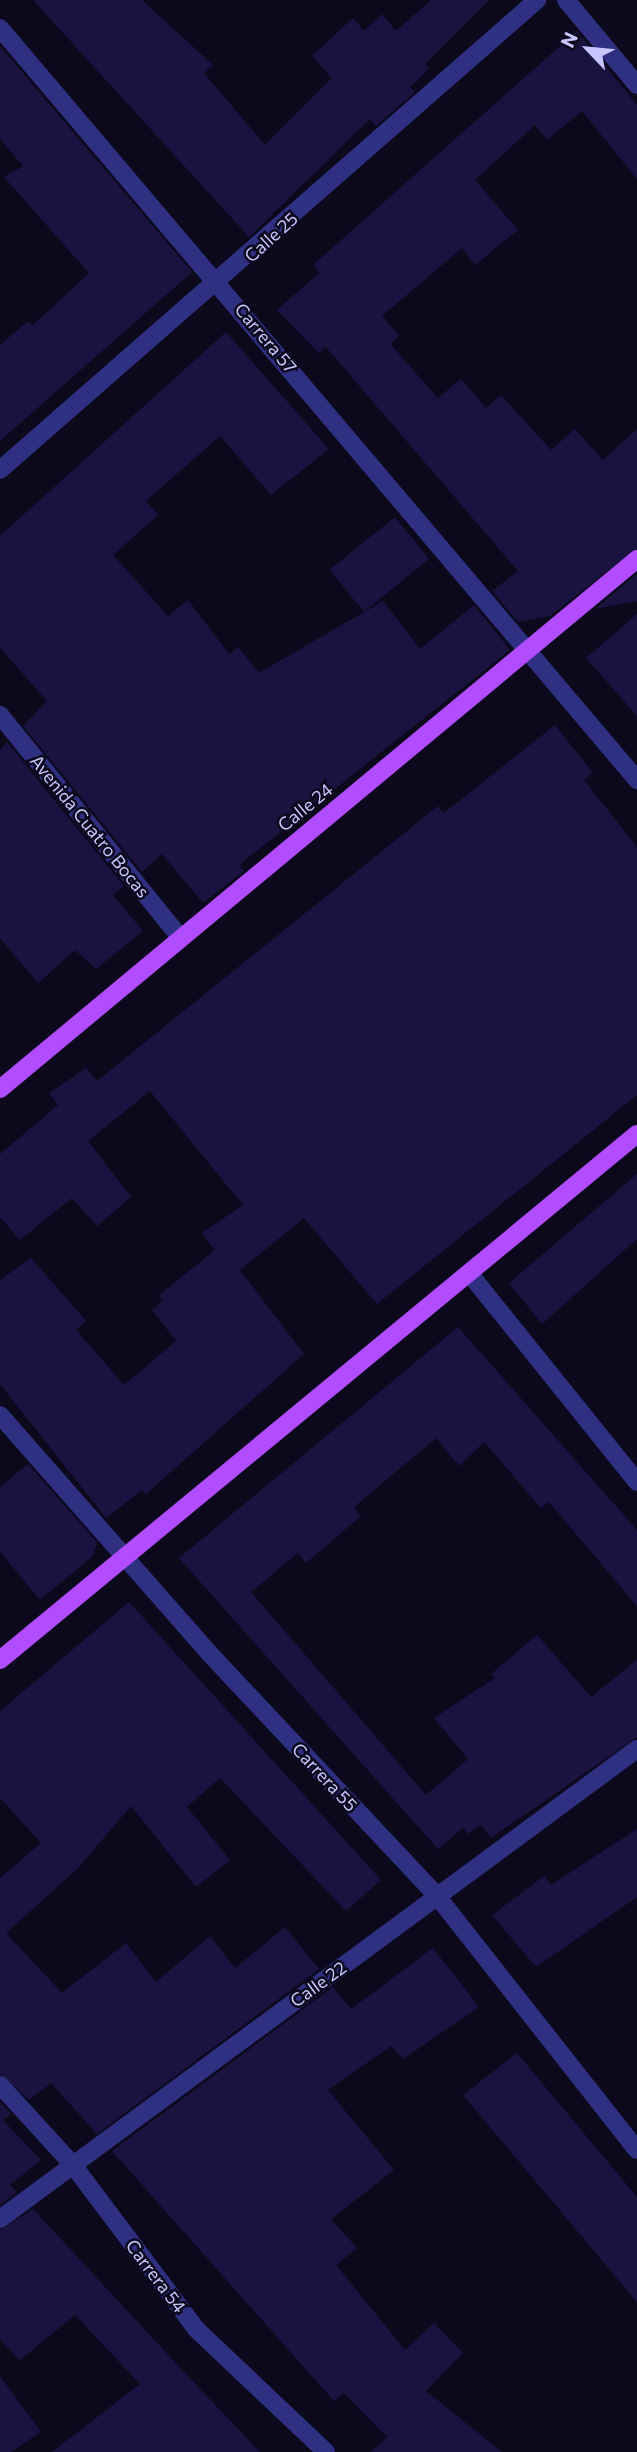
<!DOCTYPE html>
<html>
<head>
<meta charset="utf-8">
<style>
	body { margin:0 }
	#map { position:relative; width:637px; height:2452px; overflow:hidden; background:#0c091d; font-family:Commissioner,sans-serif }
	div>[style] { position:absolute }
	.building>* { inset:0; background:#1a1340; transform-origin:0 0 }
	.minor>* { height:18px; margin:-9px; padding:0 9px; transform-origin:9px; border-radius:9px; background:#2f3082 }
	.major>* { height:18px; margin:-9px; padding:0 9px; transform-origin:9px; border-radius:9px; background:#b24dff }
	span { translate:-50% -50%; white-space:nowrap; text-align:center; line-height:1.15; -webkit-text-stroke:5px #0c091d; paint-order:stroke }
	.street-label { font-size:18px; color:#c9c6ff }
	.north { position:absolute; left:553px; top:14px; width:70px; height:70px; -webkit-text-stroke:5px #0c091d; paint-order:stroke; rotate:296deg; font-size:19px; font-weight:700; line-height:28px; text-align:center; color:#c9c6ff }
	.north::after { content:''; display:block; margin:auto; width:24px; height:32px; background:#c9c6ff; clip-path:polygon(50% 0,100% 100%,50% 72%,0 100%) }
</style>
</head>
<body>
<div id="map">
	<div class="building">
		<div style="clip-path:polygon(33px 0,142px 0,213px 65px,204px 73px,265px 145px,332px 78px,312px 56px,353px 18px,364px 31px,382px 14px,396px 31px,431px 0,489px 0,425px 64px,429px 69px,410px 87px,415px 92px,376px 126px,370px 119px,249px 237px)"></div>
		<div style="clip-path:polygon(577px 31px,637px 105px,637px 179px,582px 111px,547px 140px,535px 125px,475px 180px,518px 230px,475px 265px,462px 248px,382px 316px,399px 336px,390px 344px,438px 398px,461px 379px,486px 408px,501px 395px,551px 450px,575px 429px,603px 460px,637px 429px,637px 548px,550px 616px,518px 622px,492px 591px,518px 571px,326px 347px,319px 353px,277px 310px,319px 273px,313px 265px)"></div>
		<div style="clip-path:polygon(0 46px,192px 272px,0 441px,0 345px,28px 321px,32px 326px,89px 273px,4px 177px,23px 166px,0 139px)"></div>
		<div style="clip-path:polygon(226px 332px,329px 449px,271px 495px,220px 436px,146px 501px,158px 515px,113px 555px,168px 616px,188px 600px,229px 654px,238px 647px,259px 673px,383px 601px,420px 649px,474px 605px,510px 650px,239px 865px,244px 871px,203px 903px,162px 854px,142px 872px,23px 726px,47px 701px,0 648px,0 536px)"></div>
		<div style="left:395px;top:517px;width:54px;height:84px;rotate:51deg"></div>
		<div style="clip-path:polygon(637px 574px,637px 601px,595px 609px)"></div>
		<div style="clip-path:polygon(637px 614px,637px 716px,586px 658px)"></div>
		<div style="clip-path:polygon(555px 725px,593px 773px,584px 780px,637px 847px,637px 1095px,377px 1304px,304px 1218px,240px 1270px,304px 1354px,146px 1494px,142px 1490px,106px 1518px,0 1384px,0 1280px,31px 1258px,86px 1321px,76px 1330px,124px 1385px,176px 1341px,152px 1310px,163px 1301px,158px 1296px,215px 1250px,202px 1233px,243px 1205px,150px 1091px,88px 1141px,131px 1197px,97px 1226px,72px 1198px,20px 1240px,0 1217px,0 1154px,58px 1105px,49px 1093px,86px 1068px,97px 1081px,438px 806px,444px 813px)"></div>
		<div style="clip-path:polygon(7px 742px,124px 886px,113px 895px,143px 931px,96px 969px,75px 950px,38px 983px,0 938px,0 750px)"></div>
		<div style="clip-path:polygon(637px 1174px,637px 1239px,542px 1324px,509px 1283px)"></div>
		<div style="clip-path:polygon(458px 1327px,637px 1530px,637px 1606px,549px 1502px,541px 1508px,484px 1442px,459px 1466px,436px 1438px,354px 1507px,361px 1516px,306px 1563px,298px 1553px,251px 1592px,426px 1795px,468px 1759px,434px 1718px,495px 1678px,491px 1674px,537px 1635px,591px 1697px,637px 1660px,637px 1737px,491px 1838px,481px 1825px,468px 1834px,463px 1828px,438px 1849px,179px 1558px)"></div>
		<div style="clip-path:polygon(28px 1464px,97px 1542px,93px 1556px,40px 1600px,0 1552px,0 1487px)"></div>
		<div style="clip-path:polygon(129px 1602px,381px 1880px,346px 1911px,220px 1778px,187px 1807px,230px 1860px,196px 1887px,131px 1806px,78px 1868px,6px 1933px,62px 1993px,126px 1943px,156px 1982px,210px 1936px,235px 1968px,285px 1927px,319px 1969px,97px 2134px,51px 2083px,29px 2100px,0 2074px,0 1878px,41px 1843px,0 1798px,0 1711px)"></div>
		<div style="clip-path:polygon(637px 1829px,637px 1897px,536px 1967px,492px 1915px,544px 1876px,551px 1885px)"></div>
		<div style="clip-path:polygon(433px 1948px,479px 2007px,403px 2059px,391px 2046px,328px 2090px,394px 2170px,331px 2219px,357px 2248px,336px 2265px,405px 2350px,434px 2323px,463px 2353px,426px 2391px,502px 2452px,371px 2452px,387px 2437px,344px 2393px,334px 2401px,112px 2151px,333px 1987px,351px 2009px)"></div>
		<div style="clip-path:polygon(517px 2053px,637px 2197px,637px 2302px,463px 2095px)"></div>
		<div style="clip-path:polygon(0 2102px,11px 2114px,3px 2120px,41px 2160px,10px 2185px,17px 2192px,0 2205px)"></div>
		<div style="clip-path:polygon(33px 2209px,184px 2372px,260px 2452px,52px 2452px,140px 2384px,75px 2315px,20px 2360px,0 2340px,0 2230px)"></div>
		<div style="clip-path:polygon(0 2376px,41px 2432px,11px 2452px,0 2452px)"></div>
	</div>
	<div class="minor">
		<div style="left:566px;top:0;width:111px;rotate:50.1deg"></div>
		<div style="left:0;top:28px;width:986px;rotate:49.73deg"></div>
		<div style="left:0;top:470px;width:714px;rotate:-41.19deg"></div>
		<div style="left:0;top:715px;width:284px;rotate:51deg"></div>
		<div style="left:469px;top:1273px;width:268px;rotate:51.2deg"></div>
		<div style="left:0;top:1415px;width:317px;rotate:48.7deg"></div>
		<div style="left:209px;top:1653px;width:333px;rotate:46.8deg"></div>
		<div style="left:437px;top:1896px;width:323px;rotate:51.8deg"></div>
		<div style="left:0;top:2085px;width:108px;rotate:47.6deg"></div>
		<div style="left:73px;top:2165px;width:205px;rotate:53.1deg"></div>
		<div style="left:196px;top:2329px;width:179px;rotate:43.4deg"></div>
		<div style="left:0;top:2219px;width:792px;rotate:-36.42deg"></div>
	</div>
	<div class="major">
		<div style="left:0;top:1089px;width:829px;rotate:-39.76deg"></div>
		<div style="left:0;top:1660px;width:826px;rotate:-39.55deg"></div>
	</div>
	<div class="street-label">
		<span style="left:271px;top:237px;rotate:-42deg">Calle 25</span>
		<span style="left:266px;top:338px;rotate:50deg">Carrera 57</span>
		<span style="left:305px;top:807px;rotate:-39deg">Calle 24</span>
		<span style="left:90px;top:826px;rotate:51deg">Avenida Cuatro Bocas</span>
		<span style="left:325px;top:1777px;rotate:47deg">Carrera 55</span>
		<span style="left:318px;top:1984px;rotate:-36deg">Calle 22</span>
		<span style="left:156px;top:2276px;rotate:53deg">Carrera 54</span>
	</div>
	<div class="north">N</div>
</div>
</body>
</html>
